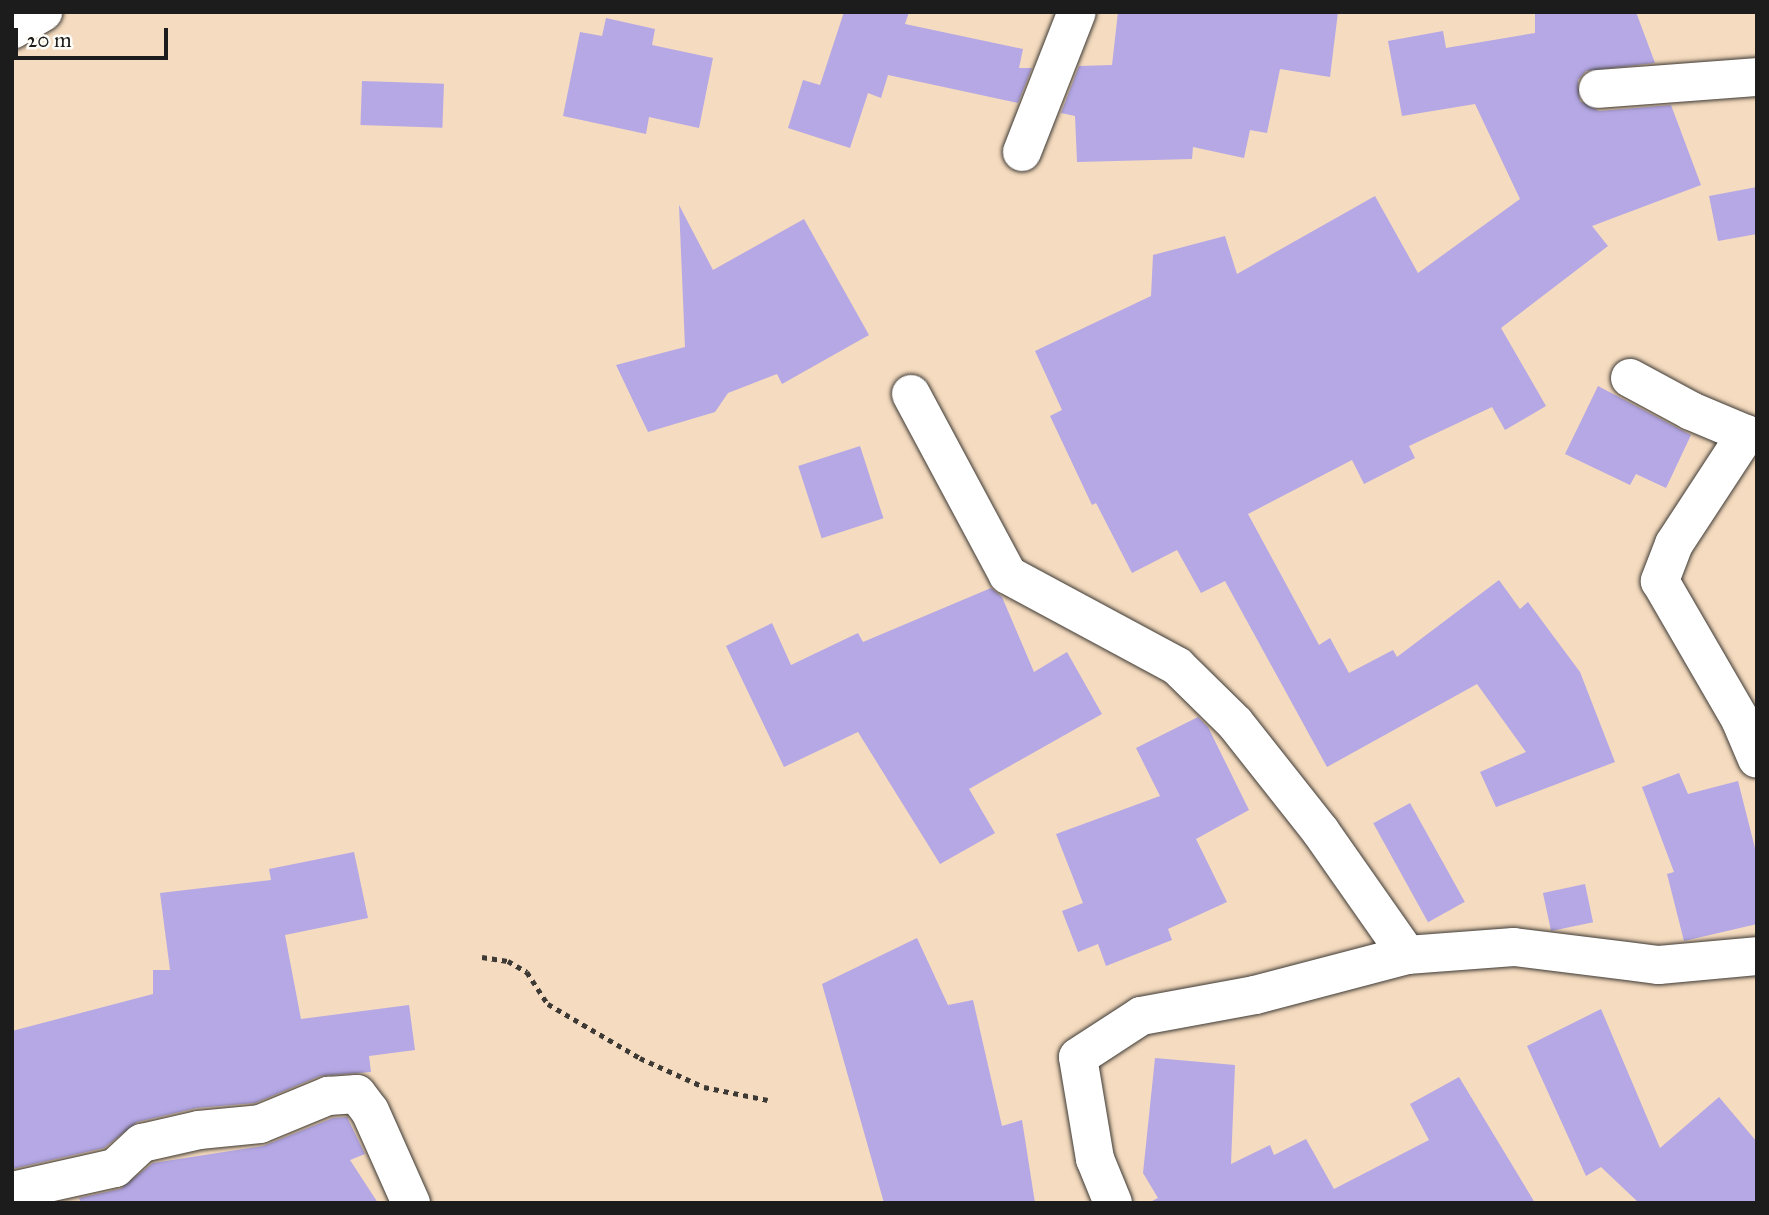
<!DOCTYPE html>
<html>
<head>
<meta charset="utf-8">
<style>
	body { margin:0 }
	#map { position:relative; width:1769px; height:1215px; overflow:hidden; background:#f5dbbf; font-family:"IM FELL Great Primer",serif }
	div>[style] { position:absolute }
	.building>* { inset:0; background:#b5a8e5; transform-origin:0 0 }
	.path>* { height:4.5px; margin-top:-2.25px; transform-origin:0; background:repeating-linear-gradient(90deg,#3d3934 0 5px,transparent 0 10px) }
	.roads { filter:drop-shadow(0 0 2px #3d3934) drop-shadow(0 0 2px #3d3934) }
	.street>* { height:38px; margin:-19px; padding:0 19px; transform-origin:19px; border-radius:19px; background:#fff }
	span { translate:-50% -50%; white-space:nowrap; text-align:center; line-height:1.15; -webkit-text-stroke:7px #fdfcf7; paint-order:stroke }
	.frame { position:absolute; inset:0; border:14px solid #1c1c1c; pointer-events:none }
	.scale { position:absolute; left:14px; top:28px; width:154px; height:32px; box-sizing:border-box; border:4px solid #1c1c1c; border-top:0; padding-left:9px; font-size:21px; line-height:24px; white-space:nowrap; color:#1c1c1c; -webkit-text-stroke:5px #fdfcf7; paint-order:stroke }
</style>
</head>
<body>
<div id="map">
	<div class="building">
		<div style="clip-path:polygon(844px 12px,909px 12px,905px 24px,1023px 49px,1019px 68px,1032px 68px,1018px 103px,888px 75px,881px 98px,868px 93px,850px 148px,788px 128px,803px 80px,820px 85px)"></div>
		<div style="clip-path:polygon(1118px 12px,1338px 12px,1330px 77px,1280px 69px,1267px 133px,1250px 130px,1244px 158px,1193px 147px,1192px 159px,1077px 162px,1075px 116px,1061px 113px,1079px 66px,1112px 65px)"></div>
		<div style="clip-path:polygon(1535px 12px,1636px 12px,1655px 63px,1586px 71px,1578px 80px,1580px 101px,1599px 111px,1671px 105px,1701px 185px,1592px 226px,1608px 246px,1501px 328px,1546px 406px,1505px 430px,1492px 407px,1409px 446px,1415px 458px,1364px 484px,1352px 460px,1248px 514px,1319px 645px,1330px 638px,1349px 673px,1393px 650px,1397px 657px,1499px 580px,1520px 609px,1528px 602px,1580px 672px,1615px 762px,1496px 807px,1480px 772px,1526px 752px,1477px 684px,1327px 767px,1225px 581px,1201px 593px,1177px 550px,1132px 573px,1096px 503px,1092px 505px,1050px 416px,1062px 410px,1035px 351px,1151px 296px,1153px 255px,1225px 236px,1237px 274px,1375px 196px,1418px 273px,1520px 199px,1475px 104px,1402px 116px,1388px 41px,1443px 31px,1446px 48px,1535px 33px)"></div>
		<div style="clip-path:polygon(606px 18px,655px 29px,652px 45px,713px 58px,699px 128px,649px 117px,646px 134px,563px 116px,580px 32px,602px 36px)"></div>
		<div style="left:362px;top:81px;width:82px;height:44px;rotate:2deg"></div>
		<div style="clip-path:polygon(1757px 187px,1757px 234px,1718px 241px,1709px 196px)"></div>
		<div style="clip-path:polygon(679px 205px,713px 270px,804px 219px,869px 335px,782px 384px,777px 374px,728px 393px,715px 412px,648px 432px,616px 365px,685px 347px)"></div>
		<div style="clip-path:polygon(1598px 386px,1691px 435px,1666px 488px,1636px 474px,1630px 485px,1565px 454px)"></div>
		<div style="left:860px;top:446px;width:76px;height:65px;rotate:72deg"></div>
		<div style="clip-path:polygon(991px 588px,1002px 597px,1034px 672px,1067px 652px,1102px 714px,969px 789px,995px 833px,940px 864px,858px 732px,784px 767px,726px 646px,772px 623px,791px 665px,858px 633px,863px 642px)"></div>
		<div style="clip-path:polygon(1198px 717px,1208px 727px,1249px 810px,1196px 839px,1227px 902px,1168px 929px,1172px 940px,1106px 966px,1098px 944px,1078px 952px,1062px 911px,1083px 903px,1056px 834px,1160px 796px,1136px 748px)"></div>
		<div style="clip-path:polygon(1679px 773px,1688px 794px,1738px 781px,1757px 856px,1757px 924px,1684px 941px,1667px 874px,1674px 872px,1642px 787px)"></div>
		<div style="left:1410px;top:803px;width:113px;height:42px;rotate:61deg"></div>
		<div style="clip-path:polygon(354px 852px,368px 918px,285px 935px,301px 1019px,409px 1005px,415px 1050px,369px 1056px,371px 1072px,320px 1076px,255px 1103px,197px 1108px,137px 1122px,104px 1148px,12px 1169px,12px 1031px,153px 994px,153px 970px,170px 970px,160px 893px,271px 880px,269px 869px)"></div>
		<div style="left:1585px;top:884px;width:39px;height:43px;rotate:78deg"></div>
		<div style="clip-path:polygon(917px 938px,948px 1005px,973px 1000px,1002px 1126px,1022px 1120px,1035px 1203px,884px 1203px,822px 984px)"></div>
		<div style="clip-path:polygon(1601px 1009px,1660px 1148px,1719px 1097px,1757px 1142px,1757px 1203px,1639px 1203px,1601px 1167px,1586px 1176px,1527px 1046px)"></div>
		<div style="clip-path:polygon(1155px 1058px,1235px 1065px,1231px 1164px,1270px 1145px,1274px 1155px,1306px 1139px,1334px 1189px,1429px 1140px,1410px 1104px,1459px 1077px,1535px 1203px,1148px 1203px,1158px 1198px,1143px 1173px)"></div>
		<div style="clip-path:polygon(347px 1117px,365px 1154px,350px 1160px,378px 1203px,81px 1203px,79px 1198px,120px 1189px,153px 1163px,263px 1146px,333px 1118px)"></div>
	</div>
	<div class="path">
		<div style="left:482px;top:957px;width:26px;rotate:9deg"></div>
		<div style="left:508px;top:961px;width:22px;rotate:30deg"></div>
		<div style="left:527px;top:972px;width:38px;rotate:57deg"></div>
		<div style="left:548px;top:1004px;width:107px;rotate:30.4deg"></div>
		<div style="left:640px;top:1058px;width:70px;rotate:24.4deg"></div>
		<div style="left:704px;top:1087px;width:65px;rotate:11.5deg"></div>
	</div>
	<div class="roads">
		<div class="street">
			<div style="left:12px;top:30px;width:36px;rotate:-30deg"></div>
			<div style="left:1598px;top:89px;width:159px;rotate:-4.3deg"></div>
			<div style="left:1022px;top:152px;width:150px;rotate:-68.6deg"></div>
			<div style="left:1630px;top:378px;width:69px;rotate:28.4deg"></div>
			<div style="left:1691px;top:411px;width:60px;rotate:22.7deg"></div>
			<div style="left:1746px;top:434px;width:131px;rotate:123.2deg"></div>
			<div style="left:1674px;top:544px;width:40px;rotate:111deg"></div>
			<div style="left:1660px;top:581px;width:160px;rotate:59.9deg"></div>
			<div style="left:1740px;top:719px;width:43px;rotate:67deg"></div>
			<div style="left:911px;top:394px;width:205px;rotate:61.8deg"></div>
			<div style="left:1008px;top:575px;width:192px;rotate:28.3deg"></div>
			<div style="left:1177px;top:666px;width:81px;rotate:44.5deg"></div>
			<div style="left:1235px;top:723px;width:139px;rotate:51.7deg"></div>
			<div style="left:1321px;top:832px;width:150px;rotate:55deg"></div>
			<div style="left:12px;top:1191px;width:106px;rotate:-12.6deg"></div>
			<div style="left:115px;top:1168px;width:37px;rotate:-43deg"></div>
			<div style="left:142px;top:1143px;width:58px;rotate:-12.8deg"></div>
			<div style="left:199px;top:1130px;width:61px;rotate:-5.6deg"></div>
			<div style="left:260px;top:1124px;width:74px;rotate:-22.4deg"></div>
			<div style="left:328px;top:1096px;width:29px;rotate:-4deg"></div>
			<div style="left:357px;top:1094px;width:21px;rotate:53deg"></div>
			<div style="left:370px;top:1111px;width:101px;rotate:66deg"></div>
			<div style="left:1113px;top:1203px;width:48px;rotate:-112.2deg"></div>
			<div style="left:1095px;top:1159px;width:103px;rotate:-99.5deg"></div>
			<div style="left:1078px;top:1057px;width:75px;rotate:-33.1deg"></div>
			<div style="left:1141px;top:1016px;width:116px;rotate:-10.4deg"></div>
			<div style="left:1255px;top:995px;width:157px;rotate:-14.7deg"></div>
			<div style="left:1407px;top:955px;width:107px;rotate:-4.3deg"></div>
			<div style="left:1514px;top:947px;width:146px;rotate:7.1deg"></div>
			<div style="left:1659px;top:965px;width:98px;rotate:-5.2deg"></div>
		</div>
	</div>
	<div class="frame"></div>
	<div class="scale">20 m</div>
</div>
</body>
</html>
